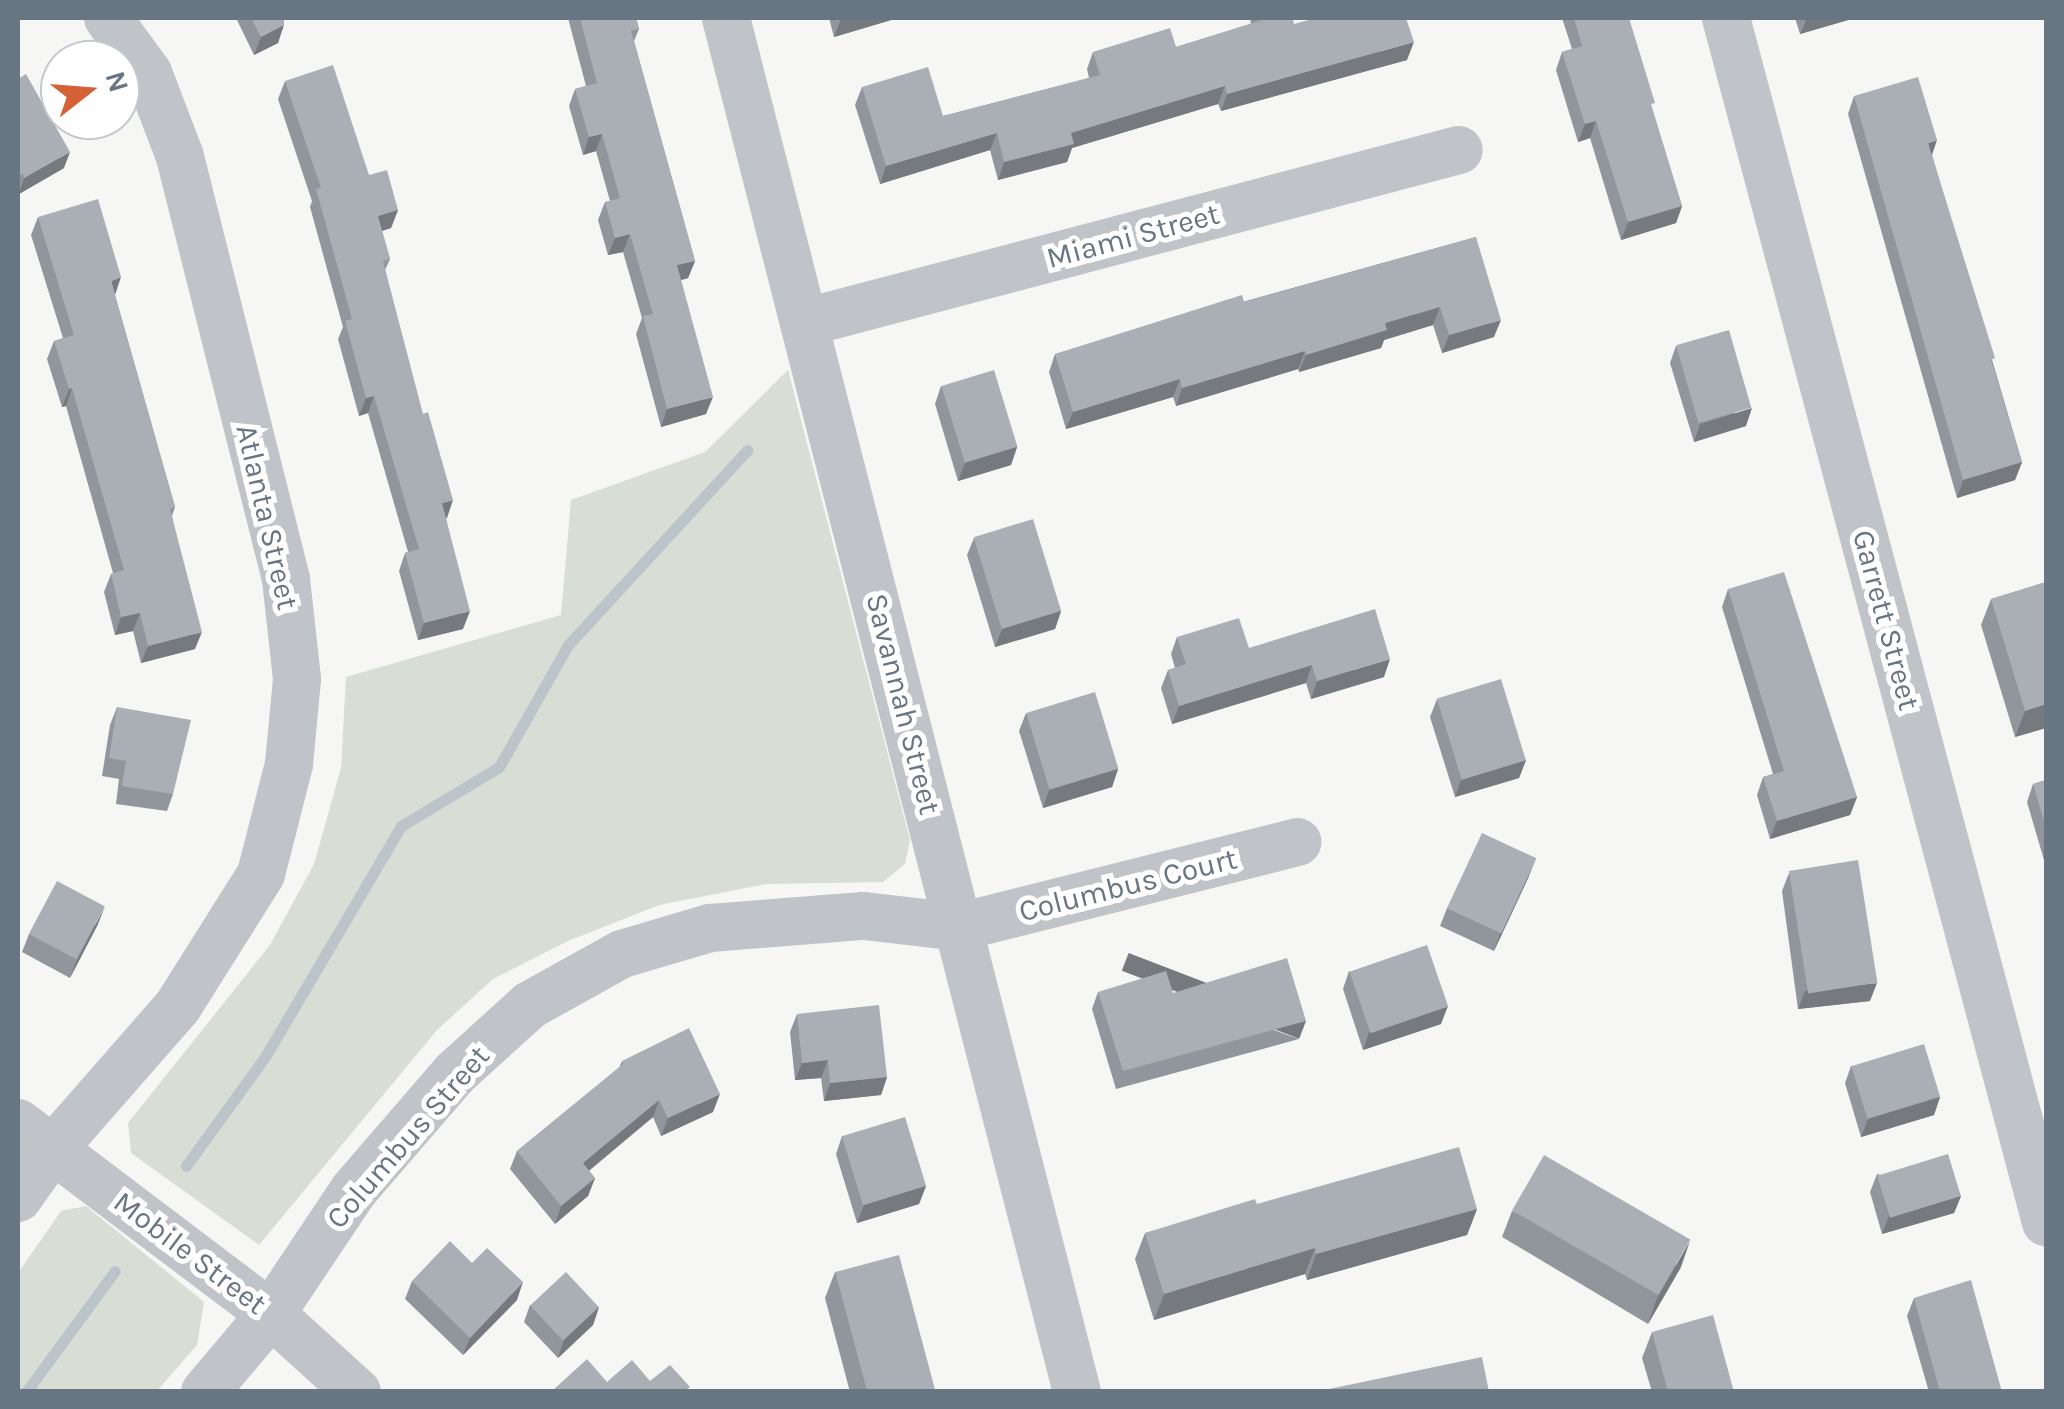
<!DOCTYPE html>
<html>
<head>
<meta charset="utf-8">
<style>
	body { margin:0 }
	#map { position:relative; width:2064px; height:1409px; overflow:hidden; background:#f6f7f4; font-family:Karla,sans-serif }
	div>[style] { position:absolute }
	.green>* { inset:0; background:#d8ddd5 }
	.stream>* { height:11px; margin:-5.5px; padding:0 5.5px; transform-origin:5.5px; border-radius:5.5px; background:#bbc4c9 }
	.minor>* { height:48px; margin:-24px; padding:0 24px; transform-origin:24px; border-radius:24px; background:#c0c3c7 }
	.wall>* { inset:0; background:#91969c }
	.shaded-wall>* { inset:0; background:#767a7f; transform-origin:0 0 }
	.building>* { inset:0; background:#a9afb5; transform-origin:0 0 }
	span { translate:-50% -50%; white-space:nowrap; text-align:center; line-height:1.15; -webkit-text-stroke:10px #fff; paint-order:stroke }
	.street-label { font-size:30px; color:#687582 }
	.frame { position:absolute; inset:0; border:20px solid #687582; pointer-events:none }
	.north { position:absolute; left:40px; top:40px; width:100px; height:100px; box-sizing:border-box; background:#fff; border:2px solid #c3c8cd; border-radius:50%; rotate:73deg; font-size:28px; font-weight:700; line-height:40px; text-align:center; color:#687582 }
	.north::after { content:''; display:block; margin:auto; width:35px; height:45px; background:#d56236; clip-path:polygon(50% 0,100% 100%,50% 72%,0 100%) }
</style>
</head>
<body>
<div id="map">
	<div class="green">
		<div style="clip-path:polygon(788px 370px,910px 840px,905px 864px,883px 882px,767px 884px,659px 905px,568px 941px,493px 979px,437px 1030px,259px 1245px,131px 1153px,128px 1123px,270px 945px,314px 864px,341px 768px,346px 677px,561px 615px,571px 500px,705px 452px)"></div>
		<div style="clip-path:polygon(86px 1206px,204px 1302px,197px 1345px,157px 1391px,18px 1391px,18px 1273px,61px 1211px)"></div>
	</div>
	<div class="stream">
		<div style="left:186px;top:1166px;width:135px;rotate:-54.1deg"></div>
		<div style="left:265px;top:1057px;width:268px;rotate:-59.5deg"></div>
		<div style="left:401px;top:826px;width:114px;rotate:-31deg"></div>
		<div style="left:499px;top:767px;width:140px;rotate:-60.5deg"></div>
		<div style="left:568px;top:645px;width:265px;rotate:-47.4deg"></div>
		<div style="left:26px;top:1392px;width:150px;rotate:-53.7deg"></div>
	</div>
	<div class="minor">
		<div style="left:726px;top:18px;width:1418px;rotate:75.67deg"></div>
		<div style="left:1726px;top:18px;width:1246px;rotate:75.12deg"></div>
		<div style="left:807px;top:322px;width:674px;rotate:-14.78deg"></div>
		<div style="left:18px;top:1123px;width:317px;rotate:37.1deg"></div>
		<div style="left:271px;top:1314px;width:116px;rotate:42.2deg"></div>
		<div style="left:18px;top:1198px;width:60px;rotate:-54.5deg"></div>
		<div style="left:53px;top:1149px;width:190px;rotate:-48.8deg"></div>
		<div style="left:178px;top:1006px;width:156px;rotate:-57.8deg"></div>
		<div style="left:261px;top:874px;width:114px;rotate:-75.7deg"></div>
		<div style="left:289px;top:764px;width:85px;rotate:-84.6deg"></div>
		<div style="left:297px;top:679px;width:101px;rotate:-96.3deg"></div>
		<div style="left:286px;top:579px;width:438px;rotate:-104.1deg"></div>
		<div style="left:179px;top:154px;width:87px;rotate:-110.9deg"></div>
		<div style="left:148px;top:73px;width:68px;rotate:-126deg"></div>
		<div style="left:205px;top:1392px;width:102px;rotate:-49.8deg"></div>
		<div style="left:271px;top:1314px;width:149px;rotate:-56.2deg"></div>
		<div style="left:354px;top:1190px;width:155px;rotate:-49.2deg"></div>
		<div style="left:455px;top:1073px;width:101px;rotate:-42.2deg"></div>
		<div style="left:530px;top:1005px;width:105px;rotate:-29deg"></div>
		<div style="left:622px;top:954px;width:92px;rotate:-16.5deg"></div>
		<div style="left:710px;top:928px;width:154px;rotate:-4.5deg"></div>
		<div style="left:864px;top:916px;width:96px;rotate:6.6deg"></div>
		<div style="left:959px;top:927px;width:349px;rotate:-14.1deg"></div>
	</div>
	<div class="wall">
		<div style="clip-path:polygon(236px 18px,284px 18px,278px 43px,254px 55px)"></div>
		<div style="clip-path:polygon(568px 18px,636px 18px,639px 29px,634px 41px,695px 261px,688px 278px,681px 280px,706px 414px,661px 427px,636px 334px,642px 318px,623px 252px,608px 255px,598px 220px,605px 202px,610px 201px,596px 151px,583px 155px,569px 106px,575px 89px,586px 86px)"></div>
		<div style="clip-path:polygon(829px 18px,898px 18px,834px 37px)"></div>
		<div style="clip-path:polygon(1250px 18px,1292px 18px,1294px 24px,1407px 60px,1221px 111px,1218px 104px,1072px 148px,1067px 162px,998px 180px,990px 150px,880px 184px,855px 105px,862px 87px,943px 116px,1089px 78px,1087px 69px,1093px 52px,1176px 47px,1251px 24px)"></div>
		<div style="clip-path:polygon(1562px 18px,1630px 18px,1629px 20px,1652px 109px,1682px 206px,1676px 223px,1621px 240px,1590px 138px,1578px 142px,1556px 70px,1562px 52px,1572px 49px)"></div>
		<div style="clip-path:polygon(1795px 18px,1855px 18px,1800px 34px)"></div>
		<div style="clip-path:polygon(18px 79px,64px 168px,19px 194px,18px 191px)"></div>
		<div style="clip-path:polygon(285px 81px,369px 175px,398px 210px,391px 228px,382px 231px,390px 259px,385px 270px,447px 518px,446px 518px,463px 629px,418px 640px,399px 571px,405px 553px,408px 552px,368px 413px,359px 416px,338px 339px,343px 327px,310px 207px,312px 201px,278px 99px)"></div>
		<div style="clip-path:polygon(1854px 96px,1932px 155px,2022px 462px,2015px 480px,1957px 498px,1848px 114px)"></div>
		<div style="clip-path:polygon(38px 217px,115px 295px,175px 507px,172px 516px,195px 649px,141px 663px,133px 631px,115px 635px,104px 592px,111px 574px,113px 573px,66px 406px,62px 407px,47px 359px,54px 341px,63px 338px,31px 235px)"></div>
		<div style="clip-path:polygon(1476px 237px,1494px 337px,1442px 353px,1433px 325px,1384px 340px,1381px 348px,1299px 372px,1298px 369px,1176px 406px,1173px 397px,1066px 429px,1049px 372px,1055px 354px)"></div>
		<div style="clip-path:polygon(1676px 346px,1746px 426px,1694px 442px,1670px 363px)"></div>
		<div style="clip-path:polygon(941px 386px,1017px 447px,1011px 465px,958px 481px,935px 404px)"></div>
		<div style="clip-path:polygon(974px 538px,1061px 611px,1055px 629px,995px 647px,967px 555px)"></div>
		<div style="clip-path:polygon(2046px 582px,2046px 728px,2015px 737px,1981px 625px,1991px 599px)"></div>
		<div style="clip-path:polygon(1728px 589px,1857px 797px,1850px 815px,1770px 839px,1757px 795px,1763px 777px,1773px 774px,1722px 607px)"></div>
		<div style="clip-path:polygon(1177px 637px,1249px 648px,1384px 677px,1311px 699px,1306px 683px,1172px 724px,1161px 688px,1168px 670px,1175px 668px,1171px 654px)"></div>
		<div style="clip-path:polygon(1437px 699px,1526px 760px,1519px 778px,1455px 797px,1430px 717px)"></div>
		<div style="clip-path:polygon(117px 707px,173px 794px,167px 811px,116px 804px,119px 779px,102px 776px,110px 725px)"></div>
		<div style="clip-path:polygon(1026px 713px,1118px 769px,1112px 787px,1043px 808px,1019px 731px)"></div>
		<div style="clip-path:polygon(2046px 780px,2046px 867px,2027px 802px,2033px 784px)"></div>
		<div style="clip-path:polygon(1789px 873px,1870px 1001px,1798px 1009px,1782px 891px)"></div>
		<div style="clip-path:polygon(1529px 876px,1494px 951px,1440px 926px,1447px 908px)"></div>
		<div style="clip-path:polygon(98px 924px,70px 978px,22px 952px,29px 934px)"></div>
		<div style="clip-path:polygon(1349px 971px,1441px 1024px,1363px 1050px,1343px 989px)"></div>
		<div style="clip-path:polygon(1098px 992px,1173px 993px,1299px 1039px,1116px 1089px,1092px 1009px)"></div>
		<div style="clip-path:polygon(797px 1014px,887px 1077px,881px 1095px,824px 1101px,821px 1078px,795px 1080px,790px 1032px)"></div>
		<div style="clip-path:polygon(622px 1061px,713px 1112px,661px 1136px,653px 1117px,589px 1171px,595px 1178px,588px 1196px,555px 1224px,510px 1169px,517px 1151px,619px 1068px)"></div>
		<div style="clip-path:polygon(1851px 1066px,1940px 1097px,1934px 1115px,1861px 1137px,1845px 1083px)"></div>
		<div style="clip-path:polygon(842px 1136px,926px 1186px,919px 1204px,857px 1223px,836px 1154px)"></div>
		<div style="clip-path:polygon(1877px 1174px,1961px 1196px,1954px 1213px,1882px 1234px,1870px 1192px)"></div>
		<div style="clip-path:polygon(1257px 1204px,1477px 1209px,1467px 1235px,1307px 1280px,1305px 1274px,1154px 1320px,1135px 1259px,1145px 1233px)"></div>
		<div style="clip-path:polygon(1512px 1211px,1681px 1267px,1648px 1324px,1502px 1237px)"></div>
		<div style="clip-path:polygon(472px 1263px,517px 1300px,463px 1355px,405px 1299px,412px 1281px)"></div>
		<div style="clip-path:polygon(835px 1272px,936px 1392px,850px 1392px,825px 1298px)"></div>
		<div style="clip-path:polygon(1914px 1298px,2002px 1392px,1929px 1392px,1907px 1316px)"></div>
		<div style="clip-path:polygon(530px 1305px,599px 1307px,593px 1325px,558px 1358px,524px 1322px)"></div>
		<div style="clip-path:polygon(1652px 1332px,1734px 1392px,1652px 1392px,1642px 1358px)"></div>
	</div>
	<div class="shaded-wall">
		<div style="clip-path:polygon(846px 18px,898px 18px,834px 37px,841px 19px)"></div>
		<div style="clip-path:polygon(1807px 18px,1855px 18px,1800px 34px)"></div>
		<div style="clip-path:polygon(284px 25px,278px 43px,254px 55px,261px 37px)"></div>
		<div style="clip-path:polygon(1414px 42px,1407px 60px,1221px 111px,1227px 94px)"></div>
		<div style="clip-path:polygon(1225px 86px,1218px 104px,1072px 148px,1067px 162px,998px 180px,1004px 162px,1071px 133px)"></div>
		<div style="clip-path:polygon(1596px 121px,1590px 138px,1578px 142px,1585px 124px)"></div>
		<div style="clip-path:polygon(997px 133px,990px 150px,880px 184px,886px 166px)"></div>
		<div style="clip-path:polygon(602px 134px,596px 151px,583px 155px,589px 137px)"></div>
		<div style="clip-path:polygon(1937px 140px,1931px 158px,1928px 143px)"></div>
		<div style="clip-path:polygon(70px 152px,64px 168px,19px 194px,24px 178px)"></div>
		<div style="clip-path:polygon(1682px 206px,1676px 223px,1621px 240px,1628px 222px)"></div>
		<div style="clip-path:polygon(398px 210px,391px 228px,371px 234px,378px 216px)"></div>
		<div style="clip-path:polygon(630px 234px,623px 252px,608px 255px,615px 238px)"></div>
		<div style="clip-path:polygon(695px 261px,688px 278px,671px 283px,677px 265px)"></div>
		<div style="clip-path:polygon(121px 277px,115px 295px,111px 281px)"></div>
		<div style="clip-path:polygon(1440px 307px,1433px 325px,1384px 340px,1381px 348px,1299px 372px,1306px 355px,1385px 323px)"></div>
		<div style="clip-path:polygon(1501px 320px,1494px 337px,1442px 353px,1449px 335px)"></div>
		<div style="clip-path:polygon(1305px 351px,1298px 369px,1176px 406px,1182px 388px)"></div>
		<div style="clip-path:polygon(1180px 379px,1173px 397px,1066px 429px,1073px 412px)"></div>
		<div style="clip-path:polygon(72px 388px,66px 406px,62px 407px,69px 389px)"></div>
		<div style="clip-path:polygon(374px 396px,368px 413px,359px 416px,366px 398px)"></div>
		<div style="clip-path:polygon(713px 397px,706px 414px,661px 427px,667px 409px)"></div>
		<div style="clip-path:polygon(1752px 408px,1746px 426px,1694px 442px,1700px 424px)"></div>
		<div style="clip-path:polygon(1017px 447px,1011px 465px,958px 481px,965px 463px)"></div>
		<div style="clip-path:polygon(2022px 462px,2015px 480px,1957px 498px,1963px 480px)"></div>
		<div style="clip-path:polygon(453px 500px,447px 518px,435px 521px,442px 503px)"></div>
		<div style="clip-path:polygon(470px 611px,463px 629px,418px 640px,424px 623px)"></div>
		<div style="clip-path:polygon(1061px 611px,1055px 629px,995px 647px,1002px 629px)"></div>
		<div style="clip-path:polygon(140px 613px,133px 631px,115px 635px,121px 617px)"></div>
		<div style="clip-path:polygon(202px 632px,195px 649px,141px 663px,148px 646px)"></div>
		<div style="clip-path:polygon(1390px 659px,1384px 677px,1311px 699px,1317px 681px)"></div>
		<div style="clip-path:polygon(1312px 665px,1306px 683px,1172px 724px,1179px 706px)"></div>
		<div style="clip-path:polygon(2046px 704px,2046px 728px,2015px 737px,2025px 711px)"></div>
		<div style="clip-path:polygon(1526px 760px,1519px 778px,1455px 797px,1461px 780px)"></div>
		<div style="clip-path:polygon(1118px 769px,1112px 787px,1043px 808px,1049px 790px)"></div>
		<div style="clip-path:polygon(1857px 797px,1850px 815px,1770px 839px,1777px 821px)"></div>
		<div style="clip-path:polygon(1536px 858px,1529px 876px,1494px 951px,1500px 934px)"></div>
		<div style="clip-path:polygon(105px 906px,98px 924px,70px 978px,77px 960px)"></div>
		<div style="clip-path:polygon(1877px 983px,1870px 1001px,1798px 1009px,1805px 991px)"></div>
		<div style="clip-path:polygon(1448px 1006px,1441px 1024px,1363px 1050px,1369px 1032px)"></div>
		<div style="left:1306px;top:1021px;width:19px;height:190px;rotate:111deg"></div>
		<div style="clip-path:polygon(828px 1060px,821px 1078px,795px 1080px,802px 1063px)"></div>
		<div style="clip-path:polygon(887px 1077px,881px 1095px,824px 1101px,830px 1083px)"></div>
		<div style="clip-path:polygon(720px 1094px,713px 1112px,661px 1136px,668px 1118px)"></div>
		<div style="clip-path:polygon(1940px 1097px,1934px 1115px,1861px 1137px,1868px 1119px)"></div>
		<div style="clip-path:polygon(659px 1100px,653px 1117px,576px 1181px,583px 1163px)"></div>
		<div style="clip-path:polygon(595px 1178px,588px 1196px,555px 1224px,561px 1206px)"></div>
		<div style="clip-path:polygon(926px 1186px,919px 1204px,857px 1223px,864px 1205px)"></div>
		<div style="clip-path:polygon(1961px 1196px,1954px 1213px,1882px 1234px,1889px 1216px)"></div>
		<div style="clip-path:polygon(1477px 1209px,1467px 1235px,1307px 1280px,1316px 1254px)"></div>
		<div style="clip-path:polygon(1690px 1241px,1681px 1267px,1648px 1324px,1657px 1298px)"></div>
		<div style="clip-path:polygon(1315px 1248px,1305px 1274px,1154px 1320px,1164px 1294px)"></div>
		<div style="clip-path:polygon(523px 1282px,517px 1300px,463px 1355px,470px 1338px)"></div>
		<div style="clip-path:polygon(599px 1307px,593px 1325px,558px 1358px,564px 1340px)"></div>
	</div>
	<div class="building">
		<div style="clip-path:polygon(251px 18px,284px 18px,284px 25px,261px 37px)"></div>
		<div style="clip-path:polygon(580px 18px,636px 18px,639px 29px,631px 31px,695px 261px,677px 265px,713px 397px,667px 409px,643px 316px,653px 314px,630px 234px,615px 238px,605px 202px,620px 198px,602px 134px,589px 137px,575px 89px,597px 83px)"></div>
		<div style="clip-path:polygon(1261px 18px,1292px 18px,1294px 24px,1316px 18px,1406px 18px,1414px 42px,1227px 94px,1225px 86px,1071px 133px,1074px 144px,1004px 162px,997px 133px,886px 166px,862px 87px,928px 67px,943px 116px,1100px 75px,1093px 52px,1170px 28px,1176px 47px,1262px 20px)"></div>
		<div style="clip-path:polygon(1574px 18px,1629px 18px,1655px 103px,1651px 104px,1682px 206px,1628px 222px,1596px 121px,1585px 124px,1562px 52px,1582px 46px)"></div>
		<div style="clip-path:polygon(333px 65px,369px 175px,387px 170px,398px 210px,378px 216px,390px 259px,383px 261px,423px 414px,428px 412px,453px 500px,442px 503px,470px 611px,424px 623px,405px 553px,419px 549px,374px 396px,366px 398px,345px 321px,352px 319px,316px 189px,321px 188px,285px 81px)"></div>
		<div style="clip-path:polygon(26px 74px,70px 152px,24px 178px,23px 174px,18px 176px,18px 79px)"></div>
		<div style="clip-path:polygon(1918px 77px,1937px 140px,1928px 143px,1995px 358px,1991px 360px,2022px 462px,1963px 480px,1854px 96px)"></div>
		<div style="clip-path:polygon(98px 199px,121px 277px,111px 281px,175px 507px,170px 509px,202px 632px,148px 646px,140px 613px,121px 617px,111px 574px,124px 570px,72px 388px,69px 389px,54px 341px,74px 335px,38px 217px)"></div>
		<div style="clip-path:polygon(1476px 237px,1501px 320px,1449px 335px,1440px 307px,1385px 323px,1387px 330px,1306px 355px,1305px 351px,1182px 388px,1180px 379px,1073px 412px,1055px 354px,1242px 295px,1244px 302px)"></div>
		<div style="left:1729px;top:330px;width:81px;height:55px;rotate:74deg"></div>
		<div style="left:994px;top:370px;width:80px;height:55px;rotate:73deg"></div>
		<div style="left:1033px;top:519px;width:96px;height:62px;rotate:73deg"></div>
		<div style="clip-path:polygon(1784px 572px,1857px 797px,1777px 821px,1763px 777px,1784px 771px,1728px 589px)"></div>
		<div style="clip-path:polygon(2046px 582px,2046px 704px,2025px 711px,1991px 599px)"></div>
		<div style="clip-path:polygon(1375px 609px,1390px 659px,1317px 681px,1312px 665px,1179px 706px,1168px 670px,1186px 664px,1177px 637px,1239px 618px,1249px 648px)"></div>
		<div style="left:1501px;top:679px;width:85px;height:67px;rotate:73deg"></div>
		<div style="left:1095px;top:692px;width:80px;height:72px;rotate:73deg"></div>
		<div style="clip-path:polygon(117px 707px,191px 720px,173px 794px,122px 786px,126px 761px,109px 758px)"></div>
		<div style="clip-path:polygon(2046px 780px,2046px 828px,2033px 784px)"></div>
		<div style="left:1482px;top:833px;width:60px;height:83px;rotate:25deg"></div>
		<div style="left:1858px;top:860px;width:124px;height:70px;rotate:81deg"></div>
		<div style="left:57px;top:881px;width:54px;height:60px;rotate:28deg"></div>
		<div style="left:1427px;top:945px;width:65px;height:82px;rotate:71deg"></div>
		<div style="clip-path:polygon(1287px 958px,1306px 1021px,1123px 1071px,1098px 992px,1166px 971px,1173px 993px)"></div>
		<div style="clip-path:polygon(879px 1005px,887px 1077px,830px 1083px,828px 1060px,802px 1063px,797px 1014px)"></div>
		<div style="clip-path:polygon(689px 1028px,720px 1094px,668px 1118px,659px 1100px,583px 1163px,595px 1178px,561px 1206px,517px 1151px,623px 1064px,622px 1061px)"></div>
		<div style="left:1924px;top:1044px;width:55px;height:76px;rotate:73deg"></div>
		<div style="left:905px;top:1117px;width:72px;height:66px;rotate:73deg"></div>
		<div style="clip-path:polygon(1459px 1147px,1477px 1209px,1316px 1254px,1315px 1248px,1164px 1294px,1145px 1233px,1255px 1199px,1257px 1204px)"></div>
		<div style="left:1948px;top:1154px;width:44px;height:74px;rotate:73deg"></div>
		<div style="left:1544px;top:1155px;width:169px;height:64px;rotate:30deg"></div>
		<div style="clip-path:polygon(450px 1241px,472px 1263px,487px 1248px,523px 1282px,470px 1338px,412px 1281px)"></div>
		<div style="left:899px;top:1255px;width:142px;height:66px;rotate:75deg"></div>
		<div style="left:566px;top:1272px;width:48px;height:49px;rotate:47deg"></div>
		<div style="clip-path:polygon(1971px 1280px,2002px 1392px,1940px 1392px,1914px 1298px)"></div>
		<div style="clip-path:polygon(1713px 1315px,1734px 1392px,1668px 1392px,1652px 1332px)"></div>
		<div style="clip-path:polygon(1482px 1357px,1489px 1392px,1315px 1392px)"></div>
		<div style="clip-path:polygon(587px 1359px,607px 1382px,632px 1360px,650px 1381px,670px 1365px,690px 1387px,684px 1392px,551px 1392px)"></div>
	</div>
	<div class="street-label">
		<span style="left:1133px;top:236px;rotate:-15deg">Miami Street</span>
		<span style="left:267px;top:517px;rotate:77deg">Atlanta Street</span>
		<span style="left:1886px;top:620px;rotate:75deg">Garrett Street</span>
		<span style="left:903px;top:704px;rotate:76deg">Savannah Street</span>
		<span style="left:1128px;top:885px;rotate:-14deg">Columbus Court</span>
		<span style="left:408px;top:1137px;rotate:-49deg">Columbus Street</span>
		<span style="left:190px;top:1253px;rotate:37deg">Mobile Street</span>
	</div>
	<div class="frame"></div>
	<div class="north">N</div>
</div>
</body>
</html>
